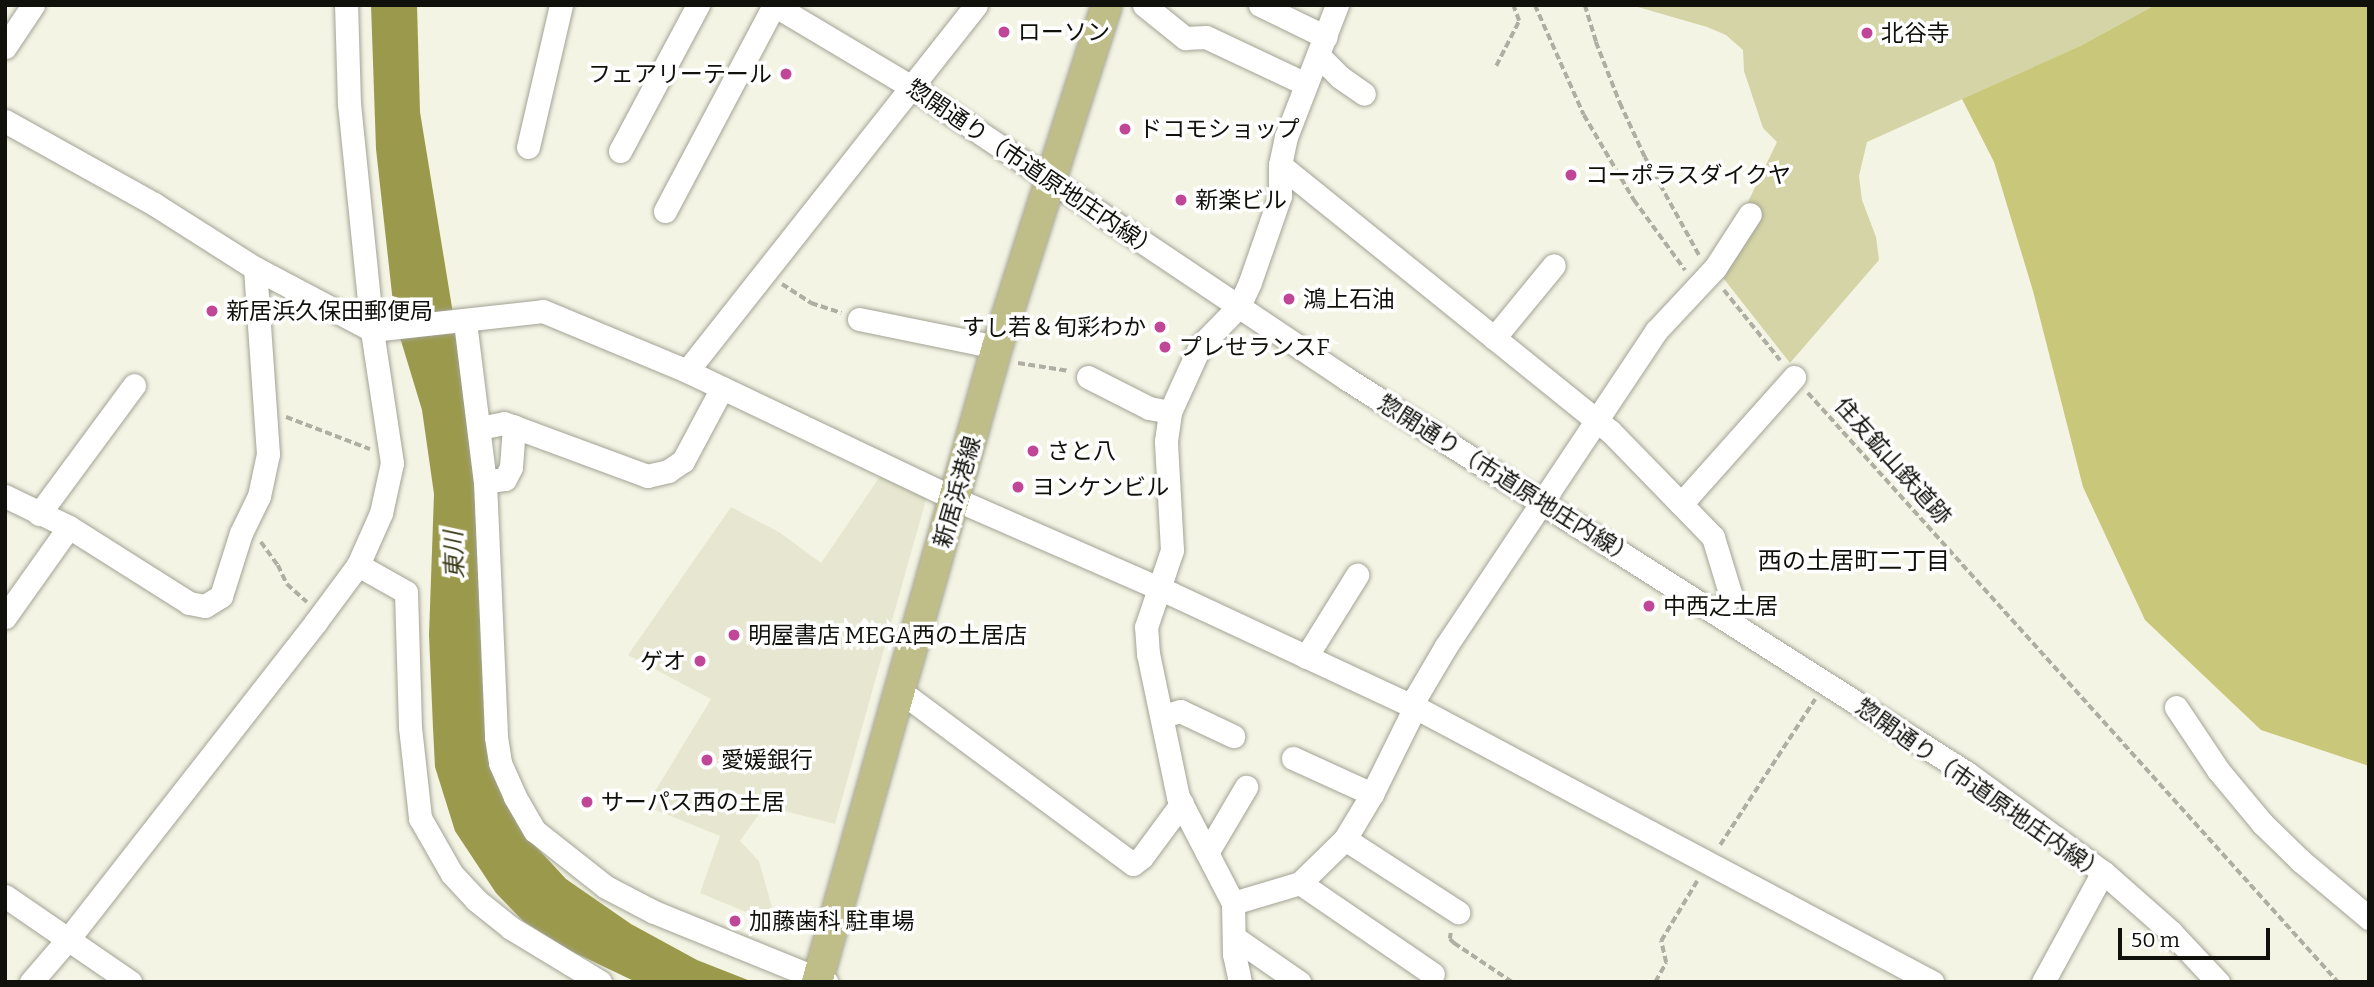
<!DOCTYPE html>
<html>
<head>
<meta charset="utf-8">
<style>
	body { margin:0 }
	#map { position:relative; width:2374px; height:987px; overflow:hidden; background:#f4f4e5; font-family:Bitter,"Noto Sans JP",serif }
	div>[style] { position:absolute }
	.built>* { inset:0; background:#e7e7d1 }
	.green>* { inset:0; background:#d4d4a6 }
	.forest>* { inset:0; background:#c9c87a }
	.water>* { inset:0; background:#9b9a4c }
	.path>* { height:3.5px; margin-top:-1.75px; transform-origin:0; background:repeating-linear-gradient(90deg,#aeaea2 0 7px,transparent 0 10.5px) }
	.roads { filter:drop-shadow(0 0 2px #a3a395) drop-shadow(0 0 2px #a3a395) }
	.minor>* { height:23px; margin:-11.5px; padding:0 11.5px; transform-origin:11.5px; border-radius:11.5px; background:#fff }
	.major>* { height:30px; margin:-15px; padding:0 15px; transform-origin:15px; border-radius:15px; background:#bfbe88 }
	.dots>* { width:19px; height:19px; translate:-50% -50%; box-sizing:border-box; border:4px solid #fff; border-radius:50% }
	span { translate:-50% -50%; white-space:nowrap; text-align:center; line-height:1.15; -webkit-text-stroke:7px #fff; paint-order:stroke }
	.poi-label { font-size:23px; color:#11110c }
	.left { translate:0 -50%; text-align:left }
	.right { translate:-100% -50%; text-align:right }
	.street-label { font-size:23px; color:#11110c }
	.water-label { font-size:24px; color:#3a3917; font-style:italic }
	.neighbourhood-label { font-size:24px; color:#11110c }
	.frame { position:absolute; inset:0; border:7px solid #11110c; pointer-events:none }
	.scale { position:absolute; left:2118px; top:928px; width:152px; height:32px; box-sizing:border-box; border:4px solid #11110c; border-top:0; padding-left:9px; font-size:21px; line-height:24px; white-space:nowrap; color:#11110c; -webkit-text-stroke:5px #fff; paint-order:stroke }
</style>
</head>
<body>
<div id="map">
	<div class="built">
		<div style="clip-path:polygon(881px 475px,927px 496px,835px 824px,765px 806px,740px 841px,759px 861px,777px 925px,700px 893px,720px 836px,646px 806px,711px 699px,628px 655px,731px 507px,779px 532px,821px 563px)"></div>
	</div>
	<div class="green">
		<div style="clip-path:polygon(1631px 5px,2155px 5px,2080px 46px,1867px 142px,1859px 176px,1862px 200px,1876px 237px,1879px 260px,1790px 363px,1720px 274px,1745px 208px,1777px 142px,1763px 128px,1744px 71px,1743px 50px,1726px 35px,1707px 27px)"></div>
	</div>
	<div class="forest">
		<div style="clip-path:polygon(2155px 5px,2369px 5px,2369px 766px,2261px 730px,2145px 620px,2083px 487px,2033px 291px,1994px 162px,1962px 99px,2080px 46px)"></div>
	</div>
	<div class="water">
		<div style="clip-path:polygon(371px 5px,417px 5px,420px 112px,476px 454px,499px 783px,505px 803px,529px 839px,566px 879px,631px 924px,697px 960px,753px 982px,636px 982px,571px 951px,523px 921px,496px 893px,455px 831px,435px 767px,433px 728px,429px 635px,434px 494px,422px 410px,395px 321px,376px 149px)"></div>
	</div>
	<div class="path">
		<div style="left:1535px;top:5px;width:120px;rotate:66deg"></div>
		<div style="left:1584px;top:115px;width:99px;rotate:59.5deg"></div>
		<div style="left:1634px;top:200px;width:87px;rotate:53.9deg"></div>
		<div style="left:1585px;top:5px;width:39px;rotate:73deg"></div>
		<div style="left:1596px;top:42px;width:66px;rotate:68.5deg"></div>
		<div style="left:1620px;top:103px;width:60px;rotate:65.2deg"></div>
		<div style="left:1645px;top:157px;width:112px;rotate:61.1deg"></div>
		<div style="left:1496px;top:66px;width:51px;rotate:-62.9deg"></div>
		<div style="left:1519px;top:21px;width:17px;rotate:-111deg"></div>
		<div style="left:782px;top:284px;width:35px;rotate:33deg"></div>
		<div style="left:811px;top:303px;width:32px;rotate:18deg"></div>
		<div style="left:1724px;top:290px;width:90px;rotate:51.3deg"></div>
		<div style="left:1018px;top:363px;width:52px;rotate:8.9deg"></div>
		<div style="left:1808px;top:393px;width:792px;rotate:48.02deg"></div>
		<div style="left:286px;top:417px;width:90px;rotate:20.9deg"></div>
		<div style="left:261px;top:542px;width:29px;rotate:54deg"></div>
		<div style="left:278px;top:565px;width:21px;rotate:65deg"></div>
		<div style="left:287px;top:584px;width:27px;rotate:42deg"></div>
		<div style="left:1720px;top:845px;width:174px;rotate:-56.9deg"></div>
		<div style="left:1451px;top:933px;width:6px;rotate:99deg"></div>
		<div style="left:1450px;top:939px;width:6px;rotate:45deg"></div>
		<div style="left:1454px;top:943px;width:70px;rotate:33.9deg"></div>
		<div style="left:1655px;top:982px;width:22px;rotate:-60deg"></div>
		<div style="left:1666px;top:963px;width:23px;rotate:-103deg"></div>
		<div style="left:1661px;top:941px;width:70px;rotate:-59deg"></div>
	</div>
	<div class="roads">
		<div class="minor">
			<div style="left:774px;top:5px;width:162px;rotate:30.8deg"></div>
			<div style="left:913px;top:88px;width:523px;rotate:33.84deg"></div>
			<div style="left:1347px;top:379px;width:735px;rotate:32.44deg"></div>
			<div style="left:1967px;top:773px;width:168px;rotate:36.1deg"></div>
			<div style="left:2103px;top:872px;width:91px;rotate:41.4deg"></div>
			<div style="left:2171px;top:932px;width:69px;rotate:46.8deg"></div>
			<div style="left:1144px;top:5px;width:53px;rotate:38.8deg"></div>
			<div style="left:1185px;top:38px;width:21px;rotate:-3deg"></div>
			<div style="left:1206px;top:37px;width:110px;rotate:25.2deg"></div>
			<div style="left:1260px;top:5px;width:73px;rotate:25.9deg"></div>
			<div style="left:5px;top:47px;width:50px;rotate:-56.3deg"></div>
			<div style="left:1318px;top:55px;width:31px;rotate:45deg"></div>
			<div style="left:1340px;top:77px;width:29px;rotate:35deg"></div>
			<div style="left:5px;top:121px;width:171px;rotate:29.1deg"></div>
			<div style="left:154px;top:204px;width:120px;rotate:32.4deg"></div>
			<div style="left:255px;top:268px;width:132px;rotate:27.9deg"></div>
			<div style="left:372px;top:330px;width:172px;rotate:-6.3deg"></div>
			<div style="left:543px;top:311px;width:156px;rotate:22.6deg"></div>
			<div style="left:687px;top:371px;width:297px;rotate:25.5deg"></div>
			<div style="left:955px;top:499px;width:235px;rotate:23.6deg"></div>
			<div style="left:1170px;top:593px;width:270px;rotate:25deg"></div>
			<div style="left:1415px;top:707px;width:586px;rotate:28.01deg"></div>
			<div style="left:528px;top:147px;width:146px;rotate:-76.9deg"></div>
			<div style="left:620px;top:151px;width:166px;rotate:-61.9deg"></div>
			<div style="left:1280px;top:165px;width:424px;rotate:38.9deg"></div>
			<div style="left:1610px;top:431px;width:102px;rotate:45.8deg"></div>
			<div style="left:1681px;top:504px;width:46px;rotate:45.9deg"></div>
			<div style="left:1713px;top:537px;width:59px;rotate:73.1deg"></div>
			<div style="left:1730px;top:593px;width:24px;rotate:114deg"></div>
			<div style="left:665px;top:211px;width:233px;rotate:-62.1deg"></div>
			<div style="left:859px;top:319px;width:141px;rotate:11.5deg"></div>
			<div style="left:465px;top:322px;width:161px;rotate:82.9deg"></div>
			<div style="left:485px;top:482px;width:255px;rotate:87.5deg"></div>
			<div style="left:496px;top:737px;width:26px;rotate:81deg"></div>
			<div style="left:500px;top:763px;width:37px;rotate:66deg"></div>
			<div style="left:515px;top:797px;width:39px;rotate:60deg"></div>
			<div style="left:535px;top:831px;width:90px;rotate:38.3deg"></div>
			<div style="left:606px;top:887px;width:54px;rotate:27.5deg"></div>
			<div style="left:654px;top:912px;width:186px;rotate:22.1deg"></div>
			<div style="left:1494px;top:338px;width:94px;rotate:-50.6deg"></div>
			<div style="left:687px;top:371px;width:466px;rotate:-51.7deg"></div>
			<div style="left:1088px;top:377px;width:68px;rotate:26.9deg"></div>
			<div style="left:1149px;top:408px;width:21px;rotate:11deg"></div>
			<div style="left:479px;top:428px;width:25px;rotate:-11deg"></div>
			<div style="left:504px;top:423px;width:153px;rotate:20.3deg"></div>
			<div style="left:647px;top:476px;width:22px;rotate:-13deg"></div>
			<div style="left:668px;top:471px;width:18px;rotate:-34deg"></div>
			<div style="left:683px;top:461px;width:83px;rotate:-61.9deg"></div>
			<div style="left:485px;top:482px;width:20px;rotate:-9deg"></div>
			<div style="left:505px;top:479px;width:13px;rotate:-63deg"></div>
			<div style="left:511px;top:467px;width:41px;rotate:-85.8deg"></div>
			<div style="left:5px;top:496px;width:71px;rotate:25.8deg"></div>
			<div style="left:69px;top:527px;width:142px;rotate:32.3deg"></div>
			<div style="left:189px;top:603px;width:16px;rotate:11deg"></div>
			<div style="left:205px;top:606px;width:19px;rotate:-32deg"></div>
			<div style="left:221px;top:596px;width:66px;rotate:-72.4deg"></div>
			<div style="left:241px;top:533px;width:41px;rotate:-64.1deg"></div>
			<div style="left:259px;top:496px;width:43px;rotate:-77.9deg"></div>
			<div style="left:268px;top:454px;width:186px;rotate:-94deg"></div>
			<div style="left:1681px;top:504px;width:170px;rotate:-48.3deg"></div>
			<div style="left:39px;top:514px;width:160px;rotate:-53.6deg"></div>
			<div style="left:358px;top:565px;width:55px;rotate:29.4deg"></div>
			<div style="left:406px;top:592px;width:135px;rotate:88.3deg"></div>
			<div style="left:410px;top:727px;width:92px;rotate:83.7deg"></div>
			<div style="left:420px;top:818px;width:64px;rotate:60.3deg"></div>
			<div style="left:452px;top:874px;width:35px;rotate:47deg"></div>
			<div style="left:476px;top:900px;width:45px;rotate:38.7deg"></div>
			<div style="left:511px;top:928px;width:104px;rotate:31.2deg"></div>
			<div style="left:5px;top:617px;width:110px;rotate:-54.6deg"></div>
			<div style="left:1306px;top:657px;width:97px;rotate:-58.1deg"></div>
			<div style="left:900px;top:691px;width:290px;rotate:36.6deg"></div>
			<div style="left:1133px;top:864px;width:11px;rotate:-38deg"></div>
			<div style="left:1142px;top:857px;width:67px;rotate:-53.5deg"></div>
			<div style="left:2176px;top:707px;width:76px;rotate:56.3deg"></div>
			<div style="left:2218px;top:770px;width:70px;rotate:50.2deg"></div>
			<div style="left:2263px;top:824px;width:53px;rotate:44.2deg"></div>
			<div style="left:2301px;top:861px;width:89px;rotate:40deg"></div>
			<div style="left:1163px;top:716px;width:18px;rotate:-16deg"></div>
			<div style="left:1180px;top:711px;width:59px;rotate:25.3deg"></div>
			<div style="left:1293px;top:758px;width:87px;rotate:24.5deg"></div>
			<div style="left:1345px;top:839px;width:135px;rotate:32.9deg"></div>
			<div style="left:1207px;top:853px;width:77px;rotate:-59.4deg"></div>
			<div style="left:1300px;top:883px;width:161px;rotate:34.4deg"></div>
			<div style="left:5px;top:896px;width:152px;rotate:34.5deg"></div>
			<div style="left:1233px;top:903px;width:70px;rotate:-16.6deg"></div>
			<div style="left:1300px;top:883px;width:63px;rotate:-44.4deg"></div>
			<div style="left:1345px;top:839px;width:52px;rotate:-59deg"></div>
			<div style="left:1372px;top:794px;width:97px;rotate:-63.7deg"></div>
			<div style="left:1415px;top:707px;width:10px;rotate:-84deg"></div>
			<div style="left:1416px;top:697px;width:59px;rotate:-59.5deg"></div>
			<div style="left:1446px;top:646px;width:379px;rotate:-56.3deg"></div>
			<div style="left:1656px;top:331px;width:86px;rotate:-46.9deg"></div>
			<div style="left:1715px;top:268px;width:64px;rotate:-57.1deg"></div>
			<div style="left:1235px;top:938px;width:78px;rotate:34.5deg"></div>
			<div style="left:31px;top:982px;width:58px;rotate:-49.2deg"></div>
			<div style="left:69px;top:938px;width:400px;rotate:-52deg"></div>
			<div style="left:315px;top:623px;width:72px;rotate:-53.4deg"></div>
			<div style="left:358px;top:565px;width:57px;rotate:-66.1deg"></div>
			<div style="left:381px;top:513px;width:51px;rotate:-77.6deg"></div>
			<div style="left:392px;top:463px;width:134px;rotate:-98.6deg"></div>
			<div style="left:372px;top:330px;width:227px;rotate:-95.8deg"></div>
			<div style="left:349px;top:104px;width:99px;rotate:-91.7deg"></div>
			<div style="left:1240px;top:982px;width:29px;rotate:-102deg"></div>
			<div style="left:1234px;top:954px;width:51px;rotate:-91.1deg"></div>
			<div style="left:1233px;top:903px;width:119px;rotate:-117.4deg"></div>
			<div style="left:1178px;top:797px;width:146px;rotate:-101.8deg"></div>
			<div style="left:1148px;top:654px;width:27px;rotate:-94deg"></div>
			<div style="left:1146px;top:627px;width:81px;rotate:-71.3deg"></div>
			<div style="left:1172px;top:550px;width:109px;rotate:-93.2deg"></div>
			<div style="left:1166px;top:441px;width:29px;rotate:-82deg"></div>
			<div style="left:1170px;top:412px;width:72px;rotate:-65.6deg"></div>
			<div style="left:1200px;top:346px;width:56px;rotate:-45.7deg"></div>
			<div style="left:1239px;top:306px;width:26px;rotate:-65deg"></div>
			<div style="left:1250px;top:282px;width:91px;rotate:-70.8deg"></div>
			<div style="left:1280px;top:196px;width:31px;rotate:-90deg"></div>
			<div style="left:1280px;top:165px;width:29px;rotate:-78deg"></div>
			<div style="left:1286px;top:137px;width:142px;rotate:-68.9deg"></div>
			<div style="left:2043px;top:982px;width:125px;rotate:-61.4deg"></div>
		</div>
		<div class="major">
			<div style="left:817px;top:982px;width:660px;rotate:-74.17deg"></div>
			<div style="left:997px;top:347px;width:359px;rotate:-72.2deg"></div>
		</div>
	</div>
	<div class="dots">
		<div style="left:1004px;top:32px;background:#c04698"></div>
		<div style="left:1867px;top:33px;background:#c04698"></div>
		<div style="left:786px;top:74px;background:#c04698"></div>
		<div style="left:1125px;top:129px;background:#c04698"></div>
		<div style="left:1571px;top:175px;background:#c04698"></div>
		<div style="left:1181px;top:200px;background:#c04698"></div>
		<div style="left:1289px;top:299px;background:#c04698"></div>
		<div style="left:212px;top:311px;background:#c04698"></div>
		<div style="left:1160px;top:327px;background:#c04698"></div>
		<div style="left:1165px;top:347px;background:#c04698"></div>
		<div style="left:1033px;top:451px;background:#c04698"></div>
		<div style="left:1018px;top:487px;background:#c04698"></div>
		<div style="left:1649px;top:606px;background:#c04698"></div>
		<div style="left:734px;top:635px;background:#c04698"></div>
		<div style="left:700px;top:661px;background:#c04698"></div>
		<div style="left:707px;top:760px;background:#c04698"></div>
		<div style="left:587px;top:802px;background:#c04698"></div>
		<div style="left:735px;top:921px;background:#c04698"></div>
	</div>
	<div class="poi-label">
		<span class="left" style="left:1018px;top:32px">ローソン</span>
		<span class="left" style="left:1881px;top:33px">北谷寺</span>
		<span class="right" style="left:772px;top:74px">フェアリーテール</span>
		<span class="left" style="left:1139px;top:129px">ドコモショップ</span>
		<span class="left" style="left:1585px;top:175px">コーポラスダイクヤ</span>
		<span class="left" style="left:1195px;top:200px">新楽ビル</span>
		<span class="left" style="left:1303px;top:299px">鴻上石油</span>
		<span class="left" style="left:226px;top:311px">新居浜久保田郵便局</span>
		<span class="right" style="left:1146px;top:327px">すし若＆旬彩わか</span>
		<span class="left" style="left:1179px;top:347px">プレせランスF</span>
		<span class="left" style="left:1047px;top:451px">さと八</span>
		<span class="left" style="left:1032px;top:487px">ヨンケンビル</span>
		<span class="left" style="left:1663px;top:606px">中西之土居</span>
		<span class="left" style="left:748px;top:635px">明屋書店 MEGA西の土居店</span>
		<span class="right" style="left:686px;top:661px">ゲオ</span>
		<span class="left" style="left:721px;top:760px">愛媛銀行</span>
		<span class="left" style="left:601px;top:802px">サーパス西の土居</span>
		<span class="left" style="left:749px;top:921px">加藤歯科 駐車場</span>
	</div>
	<div class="street-label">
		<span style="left:1033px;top:169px;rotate:34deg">惣開通り（市道原地庄内線）</span>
		<span style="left:1893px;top:461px;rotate:48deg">住友鉱山鉄道跡</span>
		<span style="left:1507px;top:480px;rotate:32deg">惣開通り（市道原地庄内線）</span>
		<span style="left:957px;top:492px;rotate:-74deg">新居浜港線</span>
		<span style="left:1981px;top:790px;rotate:35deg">惣開通り（市道原地庄内線）</span>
	</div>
	<div class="water-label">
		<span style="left:455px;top:555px;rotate:-92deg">東川</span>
	</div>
	<div class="neighbourhood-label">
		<span style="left:1854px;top:562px">西の土居町二丁目</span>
	</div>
	<div class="frame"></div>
	<div class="scale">50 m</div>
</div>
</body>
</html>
